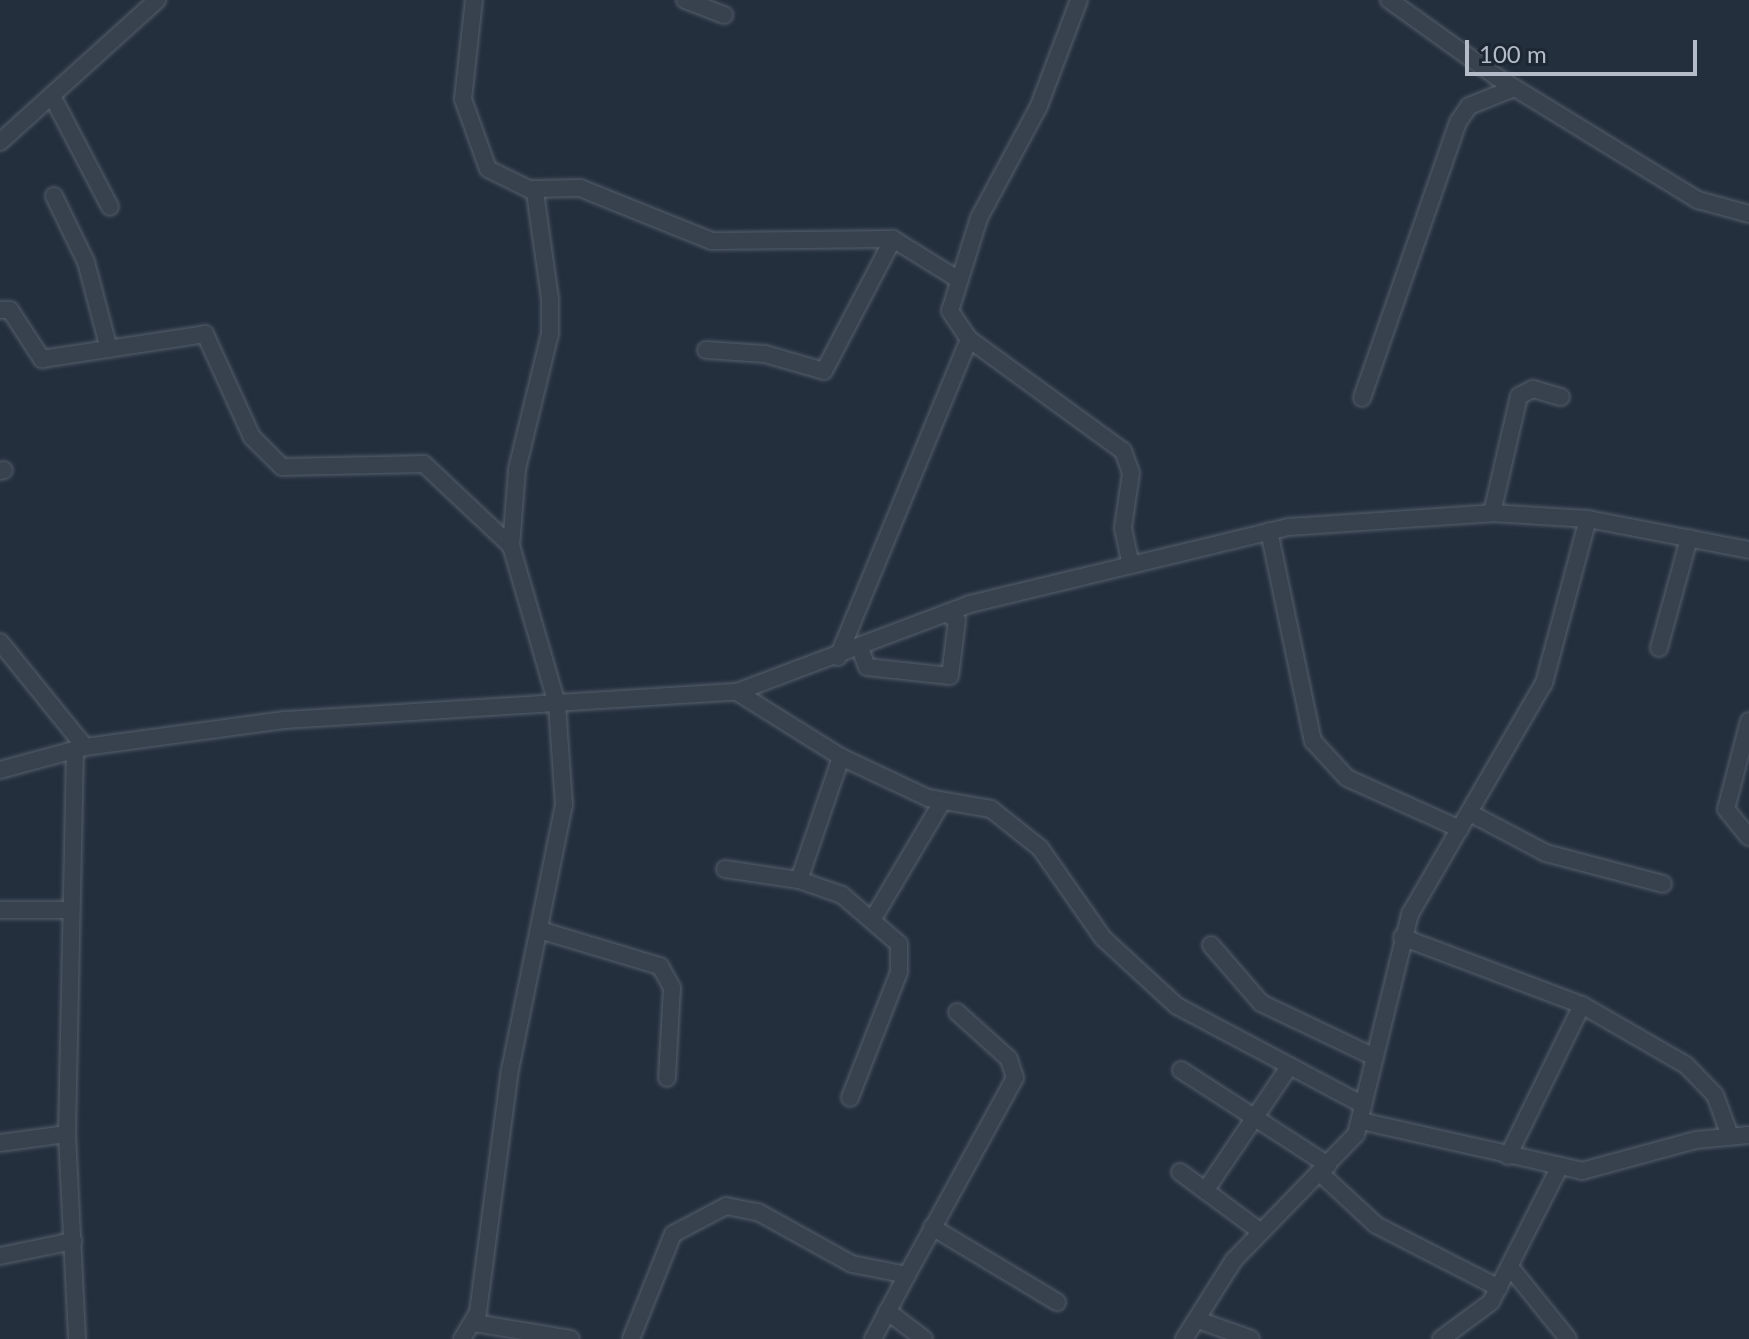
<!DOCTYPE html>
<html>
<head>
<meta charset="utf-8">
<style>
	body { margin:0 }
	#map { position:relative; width:1749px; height:1339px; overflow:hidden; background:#242f3e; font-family:Lato,sans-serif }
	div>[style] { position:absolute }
	.roads { filter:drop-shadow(0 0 2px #565f6c) drop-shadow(0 0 2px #565f6c) }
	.street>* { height:16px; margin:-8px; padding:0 8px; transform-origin:8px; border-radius:8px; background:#38414e }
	span { translate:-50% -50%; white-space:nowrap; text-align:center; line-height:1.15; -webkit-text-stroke:8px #1d2633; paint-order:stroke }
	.scale { position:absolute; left:1465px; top:40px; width:232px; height:36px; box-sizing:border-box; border:4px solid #b4bcc9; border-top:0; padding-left:10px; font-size:24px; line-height:28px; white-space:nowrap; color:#b4bcc9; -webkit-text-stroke:6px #1d2633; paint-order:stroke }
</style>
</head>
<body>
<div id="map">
	<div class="roads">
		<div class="street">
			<div style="left:685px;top:0;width:42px;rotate:21deg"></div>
			<div style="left:1079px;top:0;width:113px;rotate:110.7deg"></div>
			<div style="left:1039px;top:106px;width:127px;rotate:118.2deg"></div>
			<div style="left:979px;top:218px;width:97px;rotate:107.3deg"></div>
			<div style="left:950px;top:311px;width:34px;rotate:56deg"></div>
			<div style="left:969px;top:339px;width:190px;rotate:36deg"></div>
			<div style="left:1123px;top:451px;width:23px;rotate:70deg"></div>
			<div style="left:1131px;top:473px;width:56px;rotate:98.3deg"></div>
			<div style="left:1123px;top:528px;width:33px;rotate:78deg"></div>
			<div style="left:1389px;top:0;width:133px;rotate:35.5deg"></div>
			<div style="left:1497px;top:77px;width:236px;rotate:31.5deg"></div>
			<div style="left:1698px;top:200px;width:53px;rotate:15.4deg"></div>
			<div style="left:52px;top:96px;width:125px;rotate:62.4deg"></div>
			<div style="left:0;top:142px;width:212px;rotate:-42.1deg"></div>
			<div style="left:533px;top:189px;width:47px;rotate:-1.2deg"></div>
			<div style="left:580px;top:188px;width:142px;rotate:21.9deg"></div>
			<div style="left:712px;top:241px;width:181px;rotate:-0.6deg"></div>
			<div style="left:893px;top:239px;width:74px;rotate:31.8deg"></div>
			<div style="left:54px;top:196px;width:73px;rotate:64.1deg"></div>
			<div style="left:86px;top:262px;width:90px;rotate:75.2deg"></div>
			<div style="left:0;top:310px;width:10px"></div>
			<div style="left:10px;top:310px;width:59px;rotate:56.9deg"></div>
			<div style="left:42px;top:359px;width:165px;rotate:-8.7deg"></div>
			<div style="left:205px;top:334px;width:113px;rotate:65.5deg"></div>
			<div style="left:252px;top:437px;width:42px;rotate:45deg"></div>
			<div style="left:282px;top:467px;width:142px;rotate:-1.2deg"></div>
			<div style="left:424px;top:464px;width:120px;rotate:43.3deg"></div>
			<div style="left:706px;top:350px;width:59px;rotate:3.9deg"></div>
			<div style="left:765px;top:354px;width:61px;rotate:16.1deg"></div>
			<div style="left:824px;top:371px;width:149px;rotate:-62.4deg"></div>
			<div style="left:1362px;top:398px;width:292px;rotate:-70.8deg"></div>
			<div style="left:1458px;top:122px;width:19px;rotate:-55deg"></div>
			<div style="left:1469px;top:106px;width:48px;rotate:-21.8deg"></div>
			<div style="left:0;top:471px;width:4px;rotate:-14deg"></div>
			<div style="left:1492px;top:513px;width:120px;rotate:-77deg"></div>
			<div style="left:1519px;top:396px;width:16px;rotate:-27deg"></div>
			<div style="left:1533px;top:389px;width:29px;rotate:16deg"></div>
			<div style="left:1269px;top:531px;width:215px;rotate:78.2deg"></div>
			<div style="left:1313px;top:741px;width:50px;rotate:47.4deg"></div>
			<div style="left:1347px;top:778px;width:124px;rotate:24.3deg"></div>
			<div style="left:0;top:642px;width:135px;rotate:51deg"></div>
			<div style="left:860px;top:648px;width:20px;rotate:70deg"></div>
			<div style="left:867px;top:667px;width:83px;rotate:6.2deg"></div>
			<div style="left:950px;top:676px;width:56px;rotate:-82.9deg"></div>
			<div style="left:957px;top:620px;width:13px;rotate:-148deg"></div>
			<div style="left:1659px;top:648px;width:114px;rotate:-74.7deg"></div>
			<div style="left:838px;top:657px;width:344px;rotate:-67.6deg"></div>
			<div style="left:737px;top:692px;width:123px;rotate:32deg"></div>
			<div style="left:841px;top:757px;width:96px;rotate:25.2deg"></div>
			<div style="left:928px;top:798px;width:64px;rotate:9.9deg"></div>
			<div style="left:991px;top:809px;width:63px;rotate:38.5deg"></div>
			<div style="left:1040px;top:848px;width:110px;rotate:55deg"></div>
			<div style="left:1103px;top:938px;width:100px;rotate:42.6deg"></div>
			<div style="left:1177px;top:1006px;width:211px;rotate:28deg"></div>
			<div style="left:1749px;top:721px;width:91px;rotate:104.6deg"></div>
			<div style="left:1726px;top:809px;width:36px;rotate:51deg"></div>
			<div style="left:75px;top:750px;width:384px;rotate:91.2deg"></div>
			<div style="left:67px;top:1134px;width:205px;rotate:87.2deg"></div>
			<div style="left:0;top:770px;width:88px;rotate:-15.1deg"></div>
			<div style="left:85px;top:747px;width:203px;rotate:-7.7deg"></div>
			<div style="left:286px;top:720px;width:452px;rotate:-3.6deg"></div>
			<div style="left:737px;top:692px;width:249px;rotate:-20.7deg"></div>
			<div style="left:970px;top:604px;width:328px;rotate:-13.6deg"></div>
			<div style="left:1289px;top:527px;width:203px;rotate:-3.9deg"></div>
			<div style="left:1492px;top:513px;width:96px;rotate:3.6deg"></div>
			<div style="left:1588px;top:519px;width:164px;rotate:10.9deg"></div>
			<div style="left:1470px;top:813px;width:86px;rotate:27.8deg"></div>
			<div style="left:1546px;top:853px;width:121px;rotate:14.8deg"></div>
			<div style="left:725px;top:869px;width:75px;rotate:8.5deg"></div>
			<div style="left:799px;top:880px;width:46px;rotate:19.2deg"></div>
			<div style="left:842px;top:895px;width:75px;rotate:40.7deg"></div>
			<div style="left:899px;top:944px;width:28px;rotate:90deg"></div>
			<div style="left:899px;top:972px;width:135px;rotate:111.3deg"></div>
			<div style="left:799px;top:880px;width:130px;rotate:-71.1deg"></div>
			<div style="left:0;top:910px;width:71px"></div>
			<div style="left:874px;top:917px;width:134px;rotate:-59.4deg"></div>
			<div style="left:543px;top:931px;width:122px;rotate:16.7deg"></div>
			<div style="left:660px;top:966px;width:25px;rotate:61deg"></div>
			<div style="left:672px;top:988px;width:90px;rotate:93.2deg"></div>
			<div style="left:1402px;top:937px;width:192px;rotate:20.7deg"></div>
			<div style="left:1582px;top:1005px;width:120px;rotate:30deg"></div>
			<div style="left:1686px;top:1065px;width:42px;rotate:46deg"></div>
			<div style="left:1715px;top:1095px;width:40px;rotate:69.8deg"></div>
			<div style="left:1211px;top:945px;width:77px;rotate:49.2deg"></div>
			<div style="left:1261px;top:1003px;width:125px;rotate:25.5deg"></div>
			<div style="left:1181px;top:1070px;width:175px;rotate:32.9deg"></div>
			<div style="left:1361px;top:1121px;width:227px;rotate:12.7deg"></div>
			<div style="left:1582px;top:1171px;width:118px;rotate:-15.2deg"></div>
			<div style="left:1696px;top:1140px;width:53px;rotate:-5.4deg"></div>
			<div style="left:0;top:1143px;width:68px;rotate:-7.7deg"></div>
			<div style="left:1508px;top:1156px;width:168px;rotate:-63.9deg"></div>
			<div style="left:1180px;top:1172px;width:101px;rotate:36.5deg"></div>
			<div style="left:1320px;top:1173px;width:76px;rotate:42.9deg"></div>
			<div style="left:1376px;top:1225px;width:138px;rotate:27.1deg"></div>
			<div style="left:1205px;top:1191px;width:150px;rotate:-55.9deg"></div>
			<div style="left:932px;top:1227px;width:146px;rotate:31deg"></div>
			<div style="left:0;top:1256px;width:75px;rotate:-11.6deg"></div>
			<div style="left:1510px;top:1267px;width:92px;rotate:51.1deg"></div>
			<div style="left:887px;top:1311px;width:46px;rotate:37.1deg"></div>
			<div style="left:1198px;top:1320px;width:56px;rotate:19.7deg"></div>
			<div style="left:475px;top:1323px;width:97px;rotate:9.5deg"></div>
			<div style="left:462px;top:1339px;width:31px;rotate:-59deg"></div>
			<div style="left:478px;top:1312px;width:244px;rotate:-82.5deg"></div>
			<div style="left:510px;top:1070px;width:270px;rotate:-78.5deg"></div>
			<div style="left:564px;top:805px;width:101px;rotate:-94deg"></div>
			<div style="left:557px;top:704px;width:165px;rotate:-106.2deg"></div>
			<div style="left:511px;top:546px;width:77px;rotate:-85.5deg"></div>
			<div style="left:517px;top:469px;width:139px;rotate:-76.3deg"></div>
			<div style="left:550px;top:334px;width:35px;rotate:-90deg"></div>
			<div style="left:550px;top:299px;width:108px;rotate:-98deg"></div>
			<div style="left:535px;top:192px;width:52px;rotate:-153.9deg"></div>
			<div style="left:488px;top:169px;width:74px;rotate:-109.7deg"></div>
			<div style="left:463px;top:99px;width:100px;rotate:-83.7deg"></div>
			<div style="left:631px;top:1339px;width:113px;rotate:-68.2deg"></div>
			<div style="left:673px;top:1234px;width:60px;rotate:-27.8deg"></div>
			<div style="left:726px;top:1206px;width:33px;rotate:11deg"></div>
			<div style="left:758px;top:1212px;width:107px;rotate:29deg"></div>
			<div style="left:852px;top:1264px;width:56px;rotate:11.3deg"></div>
			<div style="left:907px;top:1275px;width:225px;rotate:-61.3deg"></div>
			<div style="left:1015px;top:1078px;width:20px;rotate:-108deg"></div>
			<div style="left:1009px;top:1059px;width:70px;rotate:-137.9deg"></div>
			<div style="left:873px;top:1339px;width:72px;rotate:-62deg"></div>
			<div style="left:1184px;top:1339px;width:93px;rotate:-57.7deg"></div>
			<div style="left:1234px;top:1260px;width:175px;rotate:-45.9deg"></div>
			<div style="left:1356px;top:1134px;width:227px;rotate:-76.2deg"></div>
			<div style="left:1410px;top:914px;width:267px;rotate:-59.9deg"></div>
			<div style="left:1544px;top:683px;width:170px;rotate:-75deg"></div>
			<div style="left:1441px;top:1339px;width:62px;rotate:-36.5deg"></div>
			<div style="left:1491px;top:1302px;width:148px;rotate:-63.1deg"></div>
		</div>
	</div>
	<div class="scale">100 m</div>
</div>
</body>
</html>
